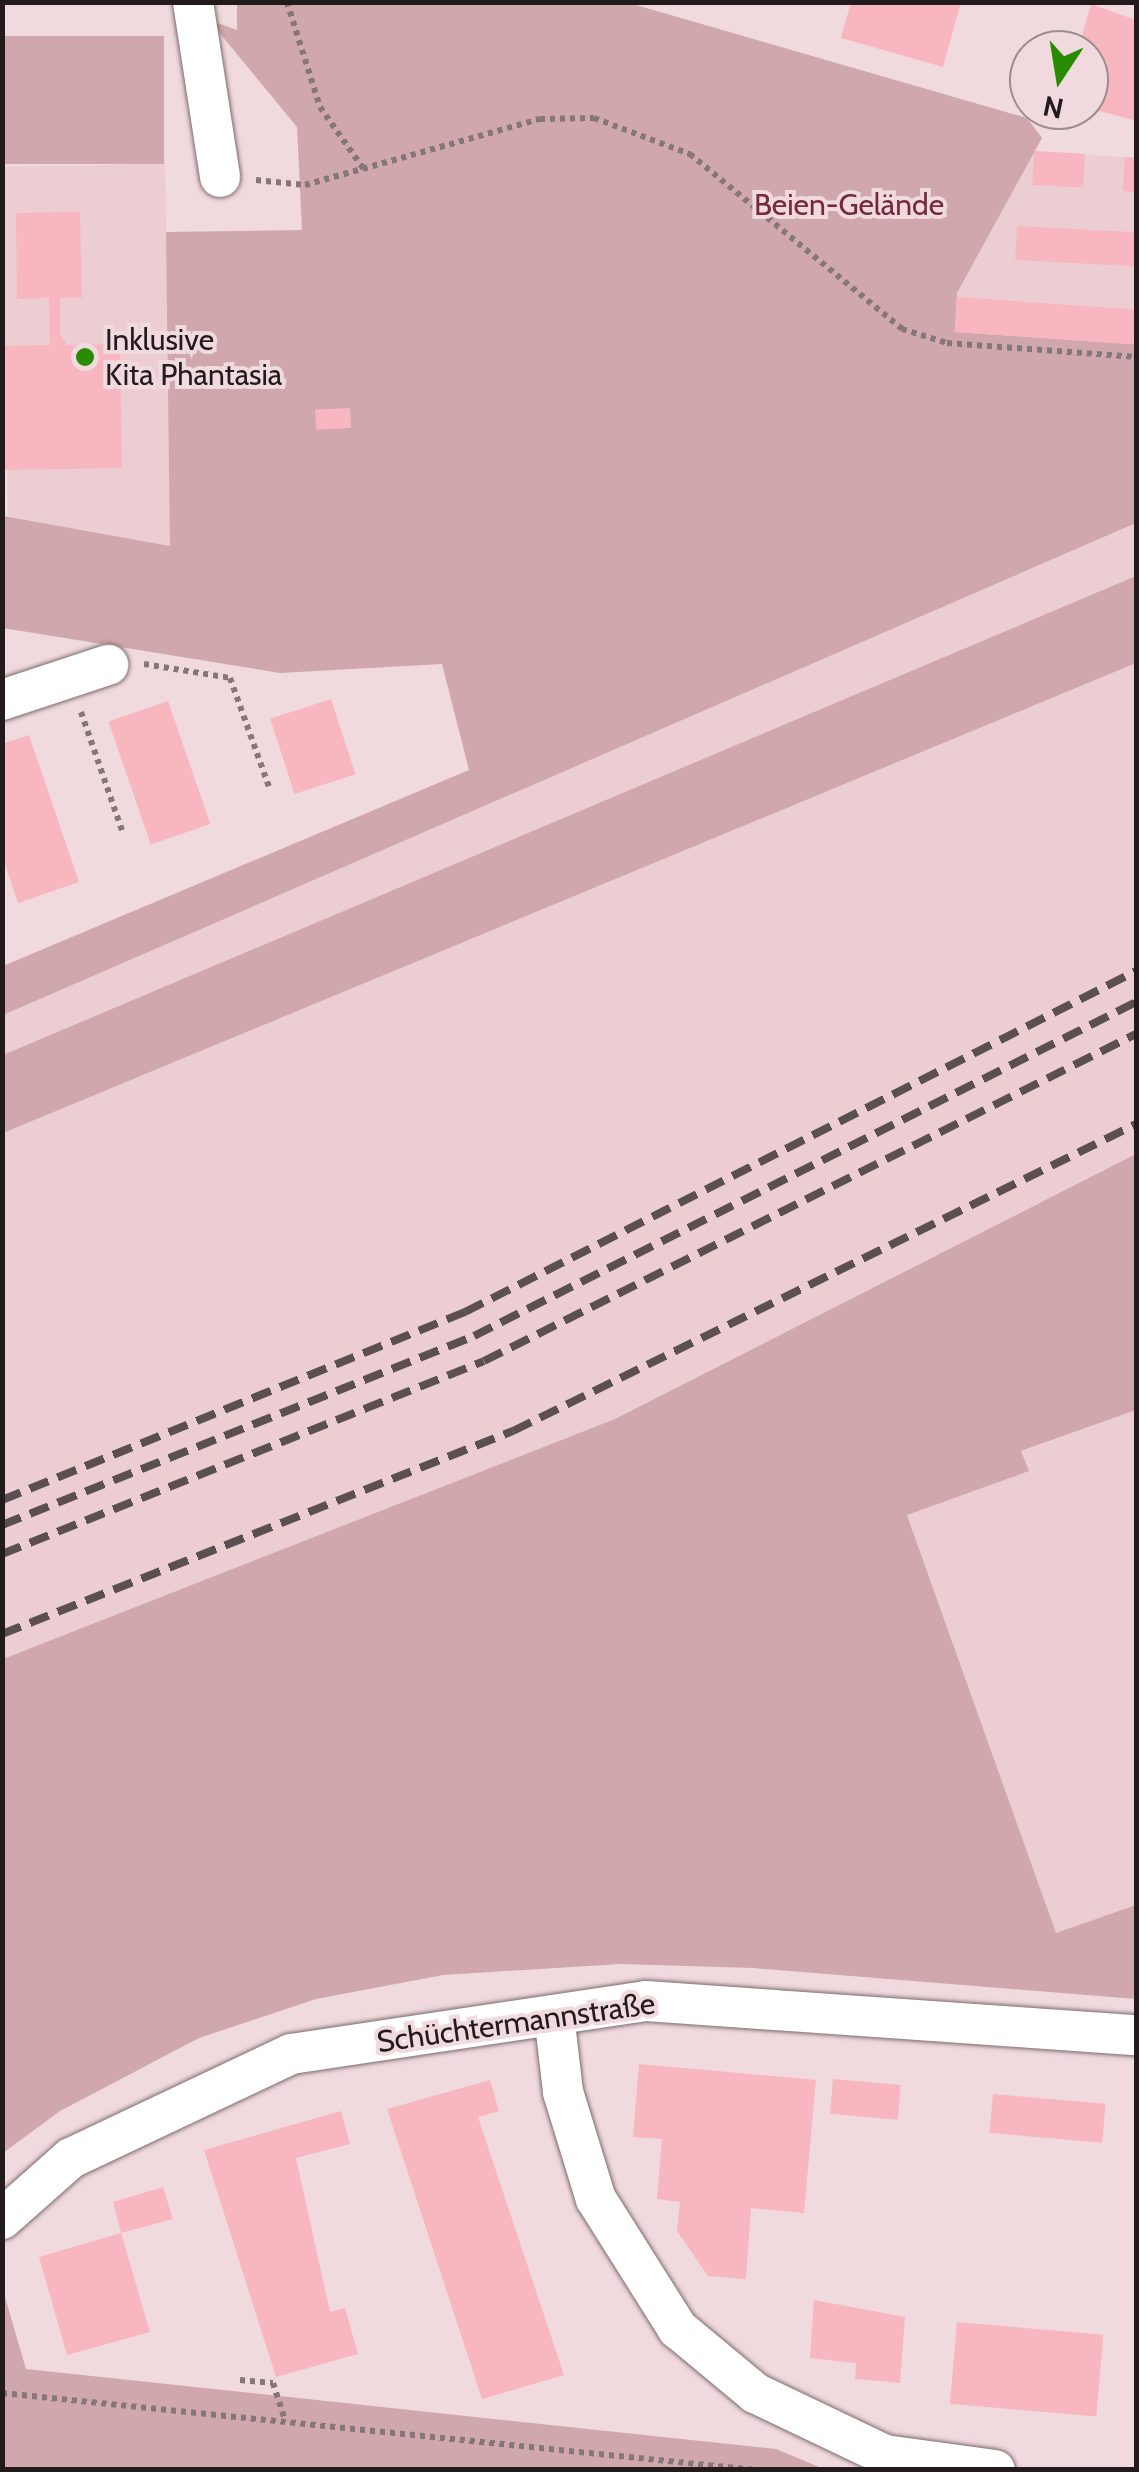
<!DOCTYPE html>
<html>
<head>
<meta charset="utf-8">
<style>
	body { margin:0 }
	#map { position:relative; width:1139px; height:2472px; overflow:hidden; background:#f0dadd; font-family:Cabin,sans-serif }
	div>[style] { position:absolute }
	.built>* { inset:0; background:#eccdd1; transform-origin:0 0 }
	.green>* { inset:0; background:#cfa7ac; transform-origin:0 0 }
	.building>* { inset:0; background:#f8b6c0; transform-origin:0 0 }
	.path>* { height:6px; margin-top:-3px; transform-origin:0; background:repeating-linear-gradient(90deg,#857678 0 5px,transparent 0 10px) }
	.roads { filter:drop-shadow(0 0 2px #7e6b6d) drop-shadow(0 0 2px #7e6b6d) }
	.street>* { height:40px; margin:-20px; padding:0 20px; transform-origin:20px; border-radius:20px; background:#fff }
	.rail>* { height:8px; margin-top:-4px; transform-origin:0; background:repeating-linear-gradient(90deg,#5b4f51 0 20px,transparent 0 30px) }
	.dots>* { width:28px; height:28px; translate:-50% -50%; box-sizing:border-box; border:5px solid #f0dadd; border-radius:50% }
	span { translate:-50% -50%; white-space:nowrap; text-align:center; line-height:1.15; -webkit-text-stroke:8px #f0dadd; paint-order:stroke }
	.park-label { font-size:30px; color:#75293a }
	.poi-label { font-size:30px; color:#221a1b }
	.left { translate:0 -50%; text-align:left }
	.street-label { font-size:30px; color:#221a1b }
	.frame { position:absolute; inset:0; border:5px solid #221a1b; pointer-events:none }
	.north { position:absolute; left:1009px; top:30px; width:100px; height:100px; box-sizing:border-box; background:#f0dadd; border:2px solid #9e8d8f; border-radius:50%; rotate:192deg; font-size:28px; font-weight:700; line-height:40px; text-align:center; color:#221a1b }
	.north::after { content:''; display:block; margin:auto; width:35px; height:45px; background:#288b00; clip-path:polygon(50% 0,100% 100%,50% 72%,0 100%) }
</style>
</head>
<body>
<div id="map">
	<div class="built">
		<div style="clip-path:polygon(1034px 151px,1136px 158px,1136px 344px,955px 332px,957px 293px)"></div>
		<div style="left:165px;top:164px;width:383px;height:163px;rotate:89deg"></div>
		<div style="clip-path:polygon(1136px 523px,1136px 1154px,615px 1419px,3px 1659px,3px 1015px)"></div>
		<div style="clip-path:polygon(1136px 1410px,1136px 1905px,1056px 1933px,907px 1514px,1029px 1471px,1021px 1452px)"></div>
	</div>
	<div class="green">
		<div style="clip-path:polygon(237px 2px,629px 3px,1027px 118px,1042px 138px,957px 293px,955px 332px,1136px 344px,1136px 523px,3px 1015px,3px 966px,469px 770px,442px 664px,280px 673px,3px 628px,3px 516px,170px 546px,166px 232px,302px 230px,297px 127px,209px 20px,237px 30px)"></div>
		<div style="left:164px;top:36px;width:128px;height:161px;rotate:90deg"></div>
		<div style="clip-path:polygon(1136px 576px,1136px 663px,3px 1133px,3px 1055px)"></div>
		<div style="clip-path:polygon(1136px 1154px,1136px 1410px,1021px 1451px,1029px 1471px,907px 1515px,1056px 1933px,1136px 1905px,1136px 1999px,753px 1968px,621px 1964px,443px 1975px,316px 1999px,199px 2038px,60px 2111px,3px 2153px,3px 1659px,615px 1419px)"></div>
		<div style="clip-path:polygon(2px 2287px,26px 2369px,776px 2449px,824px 2469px,3px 2469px)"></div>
	</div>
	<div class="building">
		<div style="clip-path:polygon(851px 2px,961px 2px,943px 67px,841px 38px)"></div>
		<div style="clip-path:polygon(1091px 4px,1136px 20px,1136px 121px,1089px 108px,1089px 50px,1078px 50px)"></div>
		<div style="left:1034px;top:151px;width:51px;height:34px;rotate:3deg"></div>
		<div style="clip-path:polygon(1125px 157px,1136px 158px,1136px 192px,1123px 191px)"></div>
		<div style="clip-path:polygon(80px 212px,82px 298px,60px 298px,60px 334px,67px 345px,120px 344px,122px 468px,2px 470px,2px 346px,50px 345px,49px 298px,17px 299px,16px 213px)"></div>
		<div style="left:1017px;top:226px;width:119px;height:34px;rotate:3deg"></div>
		<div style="left:957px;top:297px;width:179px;height:35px;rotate:4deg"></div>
		<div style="left:350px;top:408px;width:20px;height:35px;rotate:87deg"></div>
		<div style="left:331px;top:699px;width:79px;height:64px;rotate:72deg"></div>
		<div style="left:168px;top:701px;width:130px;height:63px;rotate:71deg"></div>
		<div style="clip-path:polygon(29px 735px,79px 882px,18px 903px,2px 855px,2px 744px)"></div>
		<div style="clip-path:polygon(639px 2064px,816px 2080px,804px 2213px,751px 2208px,746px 2279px,708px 2276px,677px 2231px,680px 2202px,657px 2199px,662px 2139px,633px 2137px)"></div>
		<div style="left:833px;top:2079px;width:68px;height:35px;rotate:5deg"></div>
		<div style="clip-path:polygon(490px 2080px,499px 2111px,478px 2117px,564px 2375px,482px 2399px,387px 2109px)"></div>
		<div style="left:993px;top:2094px;width:113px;height:39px;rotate:5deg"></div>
		<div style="clip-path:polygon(341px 2111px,350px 2144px,296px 2158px,330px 2312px,345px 2308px,358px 2354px,276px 2377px,204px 2150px)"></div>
		<div style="clip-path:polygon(163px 2187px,173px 2219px,121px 2233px,150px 2332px,67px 2355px,39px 2257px,121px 2233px,113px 2202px)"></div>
		<div style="clip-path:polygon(814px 2300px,905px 2317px,900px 2383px,855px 2379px,856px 2363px,810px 2358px)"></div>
		<div style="left:957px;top:2322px;width:147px;height:82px;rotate:5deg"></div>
	</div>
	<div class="path">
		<div style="left:287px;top:2px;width:110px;rotate:72.6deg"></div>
		<div style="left:320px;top:107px;width:78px;rotate:54.9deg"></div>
		<div style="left:256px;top:180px;width:49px;rotate:5.8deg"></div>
		<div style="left:305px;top:185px;width:244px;rotate:-15.7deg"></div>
		<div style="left:540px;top:119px;width:54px;rotate:-1.1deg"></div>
		<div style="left:594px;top:118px;width:103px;rotate:20.6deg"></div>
		<div style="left:690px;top:154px;width:275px;rotate:39.5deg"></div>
		<div style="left:902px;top:329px;width:47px;rotate:17.3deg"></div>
		<div style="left:947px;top:343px;width:190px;rotate:4.2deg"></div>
		<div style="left:144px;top:664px;width:87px;rotate:9.2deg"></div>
		<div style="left:230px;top:678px;width:116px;rotate:70.3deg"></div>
		<div style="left:81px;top:712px;width:128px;rotate:70.9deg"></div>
		<div style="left:240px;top:2380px;width:33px;rotate:5deg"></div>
		<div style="left:273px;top:2383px;width:40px;rotate:72deg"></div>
		<div style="left:2px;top:2393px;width:758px;rotate:5.83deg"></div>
	</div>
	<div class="roads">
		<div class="street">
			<div style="left:193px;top:2px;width:177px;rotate:81.2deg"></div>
			<div style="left:2px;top:700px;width:112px;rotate:-18.3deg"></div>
			<div style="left:554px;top:2015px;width:78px;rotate:83.3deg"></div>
			<div style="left:563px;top:2092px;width:112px;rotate:72.9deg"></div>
			<div style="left:596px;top:2199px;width:154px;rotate:57.8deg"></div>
			<div style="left:678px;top:2329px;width:100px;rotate:39.7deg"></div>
			<div style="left:755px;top:2393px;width:144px;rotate:25.5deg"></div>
			<div style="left:885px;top:2455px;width:111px;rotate:7.8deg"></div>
			<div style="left:2px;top:2219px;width:92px;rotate:-41.5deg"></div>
			<div style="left:71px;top:2158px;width:243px;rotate:-25.3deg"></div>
			<div style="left:291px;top:2054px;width:359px;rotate:-8.5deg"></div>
			<div style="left:646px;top:2001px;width:491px;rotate:4deg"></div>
		</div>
	</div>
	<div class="rail">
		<div style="left:2px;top:1500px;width:500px;rotate:-22.1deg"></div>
		<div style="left:465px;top:1312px;width:753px;rotate:-26.94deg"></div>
		<div style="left:2px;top:1525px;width:508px;rotate:-21.82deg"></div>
		<div style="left:474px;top:1336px;width:741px;rotate:-26.77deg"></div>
		<div style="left:2px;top:1554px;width:519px;rotate:-21.82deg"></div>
		<div style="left:484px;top:1361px;width:729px;rotate:-26.64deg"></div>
		<div style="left:2px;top:1634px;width:550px;rotate:-21.67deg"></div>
		<div style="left:513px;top:1431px;width:695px;rotate:-26.23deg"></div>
	</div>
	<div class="dots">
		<div style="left:85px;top:357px;background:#288b00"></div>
	</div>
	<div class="park-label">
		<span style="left:849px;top:205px">Beien-Gelände</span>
	</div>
	<div class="poi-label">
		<span class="left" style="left:105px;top:357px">Inklusive<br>Kita Phantasia</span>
	</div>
	<div class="street-label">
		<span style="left:516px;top:2023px;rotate:-8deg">Schüchtermannstraße</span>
	</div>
	<div class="frame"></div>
	<div class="north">N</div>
</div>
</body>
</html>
